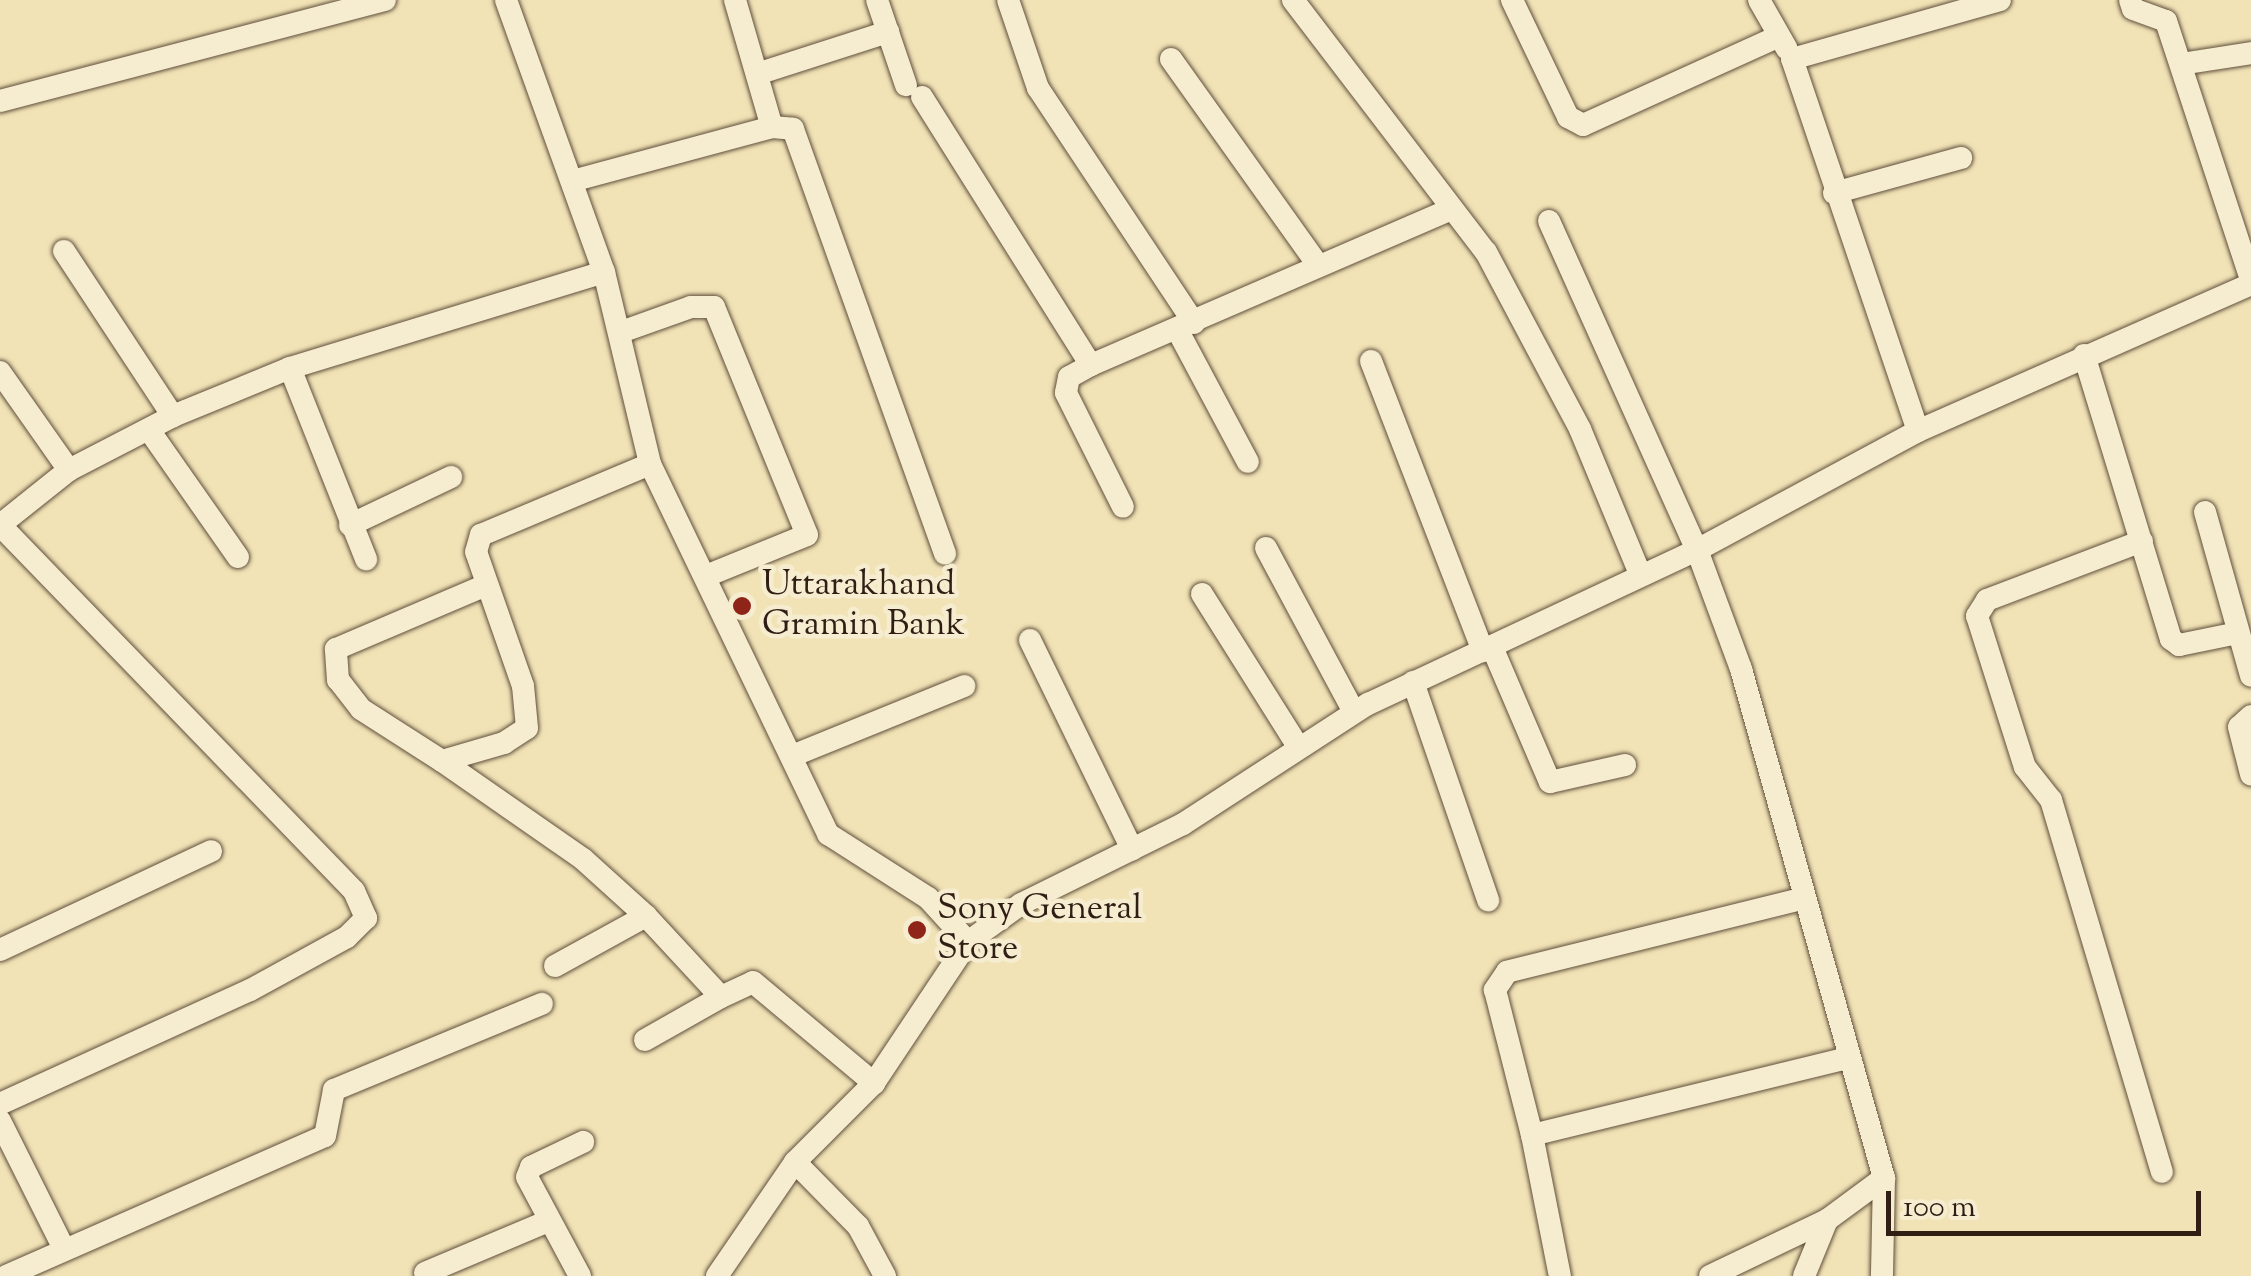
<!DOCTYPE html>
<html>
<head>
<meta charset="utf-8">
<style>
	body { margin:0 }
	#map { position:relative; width:2251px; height:1276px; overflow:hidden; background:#f1e3b6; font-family:"Sorts Mill Goudy",serif }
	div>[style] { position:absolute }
	.roads { filter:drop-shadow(0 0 2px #604f3c) drop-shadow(0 0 2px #604f3c) }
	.minor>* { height:22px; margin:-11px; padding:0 11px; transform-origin:11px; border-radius:11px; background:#f6edd0 }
	.dots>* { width:28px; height:28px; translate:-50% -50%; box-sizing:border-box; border:5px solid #f6edd0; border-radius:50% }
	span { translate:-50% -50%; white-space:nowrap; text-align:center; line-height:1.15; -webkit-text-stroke:9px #f6edd0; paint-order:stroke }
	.poi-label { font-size:35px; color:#301e14 }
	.left { translate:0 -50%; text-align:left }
	.scale { position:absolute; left:1886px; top:1191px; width:315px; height:45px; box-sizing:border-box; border:5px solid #301e14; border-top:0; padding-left:12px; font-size:30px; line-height:35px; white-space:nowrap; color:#301e14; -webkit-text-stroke:8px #f6edd0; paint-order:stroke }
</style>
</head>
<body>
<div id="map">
	<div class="roads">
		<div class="minor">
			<div style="left:506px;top:0;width:289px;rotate:70.2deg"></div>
			<div style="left:735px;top:0;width:132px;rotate:73.8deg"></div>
			<div style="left:877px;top:0;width:90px;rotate:71.2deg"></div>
			<div style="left:1008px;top:0;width:93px;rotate:71.2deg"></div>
			<div style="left:1038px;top:88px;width:282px;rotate:56.4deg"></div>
			<div style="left:1293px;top:0;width:317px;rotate:52.6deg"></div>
			<div style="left:1486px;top:252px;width:200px;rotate:62deg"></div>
			<div style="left:1580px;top:429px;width:157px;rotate:67.5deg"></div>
			<div style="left:1512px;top:0;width:130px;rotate:64.4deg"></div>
			<div style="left:1568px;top:117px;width:17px;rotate:28deg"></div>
			<div style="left:1583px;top:125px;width:215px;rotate:-24.4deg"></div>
			<div style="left:1759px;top:0;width:56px;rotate:60.3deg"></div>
			<div style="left:2130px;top:0;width:9px;rotate:72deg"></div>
			<div style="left:2133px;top:9px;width:35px;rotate:20deg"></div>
			<div style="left:2166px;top:21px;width:272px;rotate:71.8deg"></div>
			<div style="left:1171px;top:59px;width:252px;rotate:54.5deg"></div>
			<div style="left:2181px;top:64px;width:71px;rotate:-8.9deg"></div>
			<div style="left:757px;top:74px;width:138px;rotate:-17.8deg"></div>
			<div style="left:922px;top:97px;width:317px;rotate:57.8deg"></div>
			<div style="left:1091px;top:365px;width:390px;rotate:-23.4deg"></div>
			<div style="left:0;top:101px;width:398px;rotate:-14.7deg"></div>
			<div style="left:572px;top:181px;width:207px;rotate:-15.1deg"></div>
			<div style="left:772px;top:127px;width:21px;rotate:5deg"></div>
			<div style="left:793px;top:129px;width:451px;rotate:70.3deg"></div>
			<div style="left:1834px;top:193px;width:132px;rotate:-15.4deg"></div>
			<div style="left:1549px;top:221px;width:361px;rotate:65.8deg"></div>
			<div style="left:1697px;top:550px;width:127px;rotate:69.7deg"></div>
			<div style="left:1741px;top:669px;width:529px;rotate:74.31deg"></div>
			<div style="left:1884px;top:1178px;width:98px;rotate:91.2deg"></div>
			<div style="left:64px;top:251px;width:198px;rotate:56.6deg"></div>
			<div style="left:621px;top:332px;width:74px;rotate:-19.7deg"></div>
			<div style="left:691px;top:307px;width:23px"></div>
			<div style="left:714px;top:307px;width:246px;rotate:67.8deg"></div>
			<div style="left:807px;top:535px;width:109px;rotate:157.9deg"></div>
			<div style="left:1179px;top:333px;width:146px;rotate:61.9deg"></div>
			<div style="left:2084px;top:355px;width:297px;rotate:73deg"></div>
			<div style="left:2171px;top:639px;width:10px;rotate:37deg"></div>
			<div style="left:2179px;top:645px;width:60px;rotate:-11.5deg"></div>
			<div style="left:1371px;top:361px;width:311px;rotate:68.9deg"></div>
			<div style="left:1091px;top:365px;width:25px;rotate:151deg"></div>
			<div style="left:1069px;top:377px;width:16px;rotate:101deg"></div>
			<div style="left:1066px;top:393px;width:127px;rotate:63.4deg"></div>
			<div style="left:290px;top:368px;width:206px;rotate:68.3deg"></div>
			<div style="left:0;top:372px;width:120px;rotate:54.9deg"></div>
			<div style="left:149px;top:430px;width:155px;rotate:55deg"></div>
			<div style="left:1918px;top:431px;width:393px;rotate:-108.7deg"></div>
			<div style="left:1792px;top:59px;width:216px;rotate:-15.8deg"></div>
			<div style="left:2205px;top:512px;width:170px;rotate:74.3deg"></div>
			<div style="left:0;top:525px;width:88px;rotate:-38.6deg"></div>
			<div style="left:69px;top:470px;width:117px;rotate:-27.4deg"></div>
			<div style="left:173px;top:416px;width:126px;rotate:-22.3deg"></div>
			<div style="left:290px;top:368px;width:328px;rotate:-17deg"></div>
			<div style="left:604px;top:272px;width:197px;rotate:76.5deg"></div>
			<div style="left:650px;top:464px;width:411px;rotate:64.3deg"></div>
			<div style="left:828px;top:834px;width:119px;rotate:32.6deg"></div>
			<div style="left:928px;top:898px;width:59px;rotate:47.7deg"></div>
			<div style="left:0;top:525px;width:509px;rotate:45.95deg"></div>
			<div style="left:354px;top:891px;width:30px;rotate:66deg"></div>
			<div style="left:366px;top:918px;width:27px;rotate:135deg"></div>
			<div style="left:347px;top:937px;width:111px;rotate:151.3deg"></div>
			<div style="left:250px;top:990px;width:275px;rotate:155.5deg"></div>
			<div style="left:350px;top:525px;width:112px;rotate:-25.4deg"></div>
			<div style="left:2142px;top:541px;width:166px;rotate:159.2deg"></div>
			<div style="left:1987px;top:600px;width:19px;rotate:122deg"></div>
			<div style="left:1977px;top:616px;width:158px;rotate:72.4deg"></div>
			<div style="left:2025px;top:767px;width:42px;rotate:51.8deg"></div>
			<div style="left:2051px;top:800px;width:388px;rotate:73.4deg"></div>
			<div style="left:1266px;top:548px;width:186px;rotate:61.8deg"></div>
			<div style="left:1202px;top:594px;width:178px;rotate:57.8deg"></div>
			<div style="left:1030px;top:640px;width:233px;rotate:64deg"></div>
			<div style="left:1492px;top:647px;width:147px;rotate:66.8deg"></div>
			<div style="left:1550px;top:782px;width:77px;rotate:-12.8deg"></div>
			<div style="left:1413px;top:682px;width:231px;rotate:71deg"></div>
			<div style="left:2251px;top:716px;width:16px;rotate:137deg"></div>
			<div style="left:2239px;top:727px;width:49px;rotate:75.7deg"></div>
			<div style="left:792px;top:756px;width:186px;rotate:-22.1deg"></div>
			<div style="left:442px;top:761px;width:96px;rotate:-147.3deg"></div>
			<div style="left:361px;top:709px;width:37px;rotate:-128deg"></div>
			<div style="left:338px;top:680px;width:31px;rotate:-94deg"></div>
			<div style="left:336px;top:649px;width:163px;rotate:-23.1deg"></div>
			<div style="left:1805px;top:898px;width:307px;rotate:166.1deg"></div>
			<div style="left:1507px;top:972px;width:22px;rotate:124deg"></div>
			<div style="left:1495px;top:990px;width:150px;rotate:75.7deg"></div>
			<div style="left:1532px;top:1135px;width:325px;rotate:-13.7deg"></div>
			<div style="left:646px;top:916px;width:85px;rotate:-137.9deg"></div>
			<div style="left:583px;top:859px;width:172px;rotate:-145.2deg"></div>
			<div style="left:442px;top:761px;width:65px;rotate:-16.2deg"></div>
			<div style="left:504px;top:743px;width:27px;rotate:-33deg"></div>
			<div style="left:527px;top:728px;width:42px;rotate:-95.4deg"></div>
			<div style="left:523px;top:686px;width:142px;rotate:-109.3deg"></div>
			<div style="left:476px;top:552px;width:18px;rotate:-74deg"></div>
			<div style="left:481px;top:535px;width:183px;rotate:-22.8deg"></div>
			<div style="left:0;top:950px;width:233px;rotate:-25.1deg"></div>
			<div style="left:555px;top:966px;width:104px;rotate:-28.8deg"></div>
			<div style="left:646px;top:916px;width:110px;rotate:47.2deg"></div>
			<div style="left:721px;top:997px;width:35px;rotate:-25deg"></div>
			<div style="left:753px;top:982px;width:158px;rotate:39.9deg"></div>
			<div style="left:645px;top:1040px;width:87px;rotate:-29.5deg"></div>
			<div style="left:0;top:1121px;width:141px;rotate:63.4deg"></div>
			<div style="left:1532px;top:1135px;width:144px;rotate:78.8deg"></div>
			<div style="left:795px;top:1162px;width:90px;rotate:45.5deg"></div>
			<div style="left:858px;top:1226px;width:57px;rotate:61.6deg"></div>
			<div style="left:425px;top:1273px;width:131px;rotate:-22.9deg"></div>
			<div style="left:6px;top:1276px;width:348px;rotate:-23.7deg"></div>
			<div style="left:325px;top:1136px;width:47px;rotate:-78.9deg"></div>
			<div style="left:334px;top:1090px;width:225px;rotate:-22.5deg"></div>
			<div style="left:580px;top:1276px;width:112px;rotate:-118.2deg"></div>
			<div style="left:527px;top:1177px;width:11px;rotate:-68deg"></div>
			<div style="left:531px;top:1167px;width:58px;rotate:-25.7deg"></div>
			<div style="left:717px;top:1276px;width:138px;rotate:-55.6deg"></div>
			<div style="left:795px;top:1162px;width:112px;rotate:-45deg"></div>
			<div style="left:874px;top:1083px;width:169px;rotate:-56.3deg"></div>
			<div style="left:968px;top:942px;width:65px;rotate:-35.6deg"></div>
			<div style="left:1021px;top:904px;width:181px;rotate:-26.3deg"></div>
			<div style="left:1183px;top:824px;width:221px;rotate:-33deg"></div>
			<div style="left:1368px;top:704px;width:363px;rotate:-25.1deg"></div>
			<div style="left:1697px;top:550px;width:251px;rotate:-28.3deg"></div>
			<div style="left:1918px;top:431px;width:364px;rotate:-23.8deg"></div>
			<div style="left:1710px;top:1276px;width:130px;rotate:-25.6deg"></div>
			<div style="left:1804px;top:1276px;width:61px;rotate:-67.7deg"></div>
			<div style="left:1827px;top:1220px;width:71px;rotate:-36.4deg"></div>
		</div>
	</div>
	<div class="dots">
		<div style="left:742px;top:606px;background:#8f2418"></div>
		<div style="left:917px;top:930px;background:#8f2418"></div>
	</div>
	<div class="poi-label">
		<span class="left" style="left:762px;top:606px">Uttarakhand<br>Gramin Bank</span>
		<span class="left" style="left:937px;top:930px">Sony General<br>Store</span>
	</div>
	<div class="scale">100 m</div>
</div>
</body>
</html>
